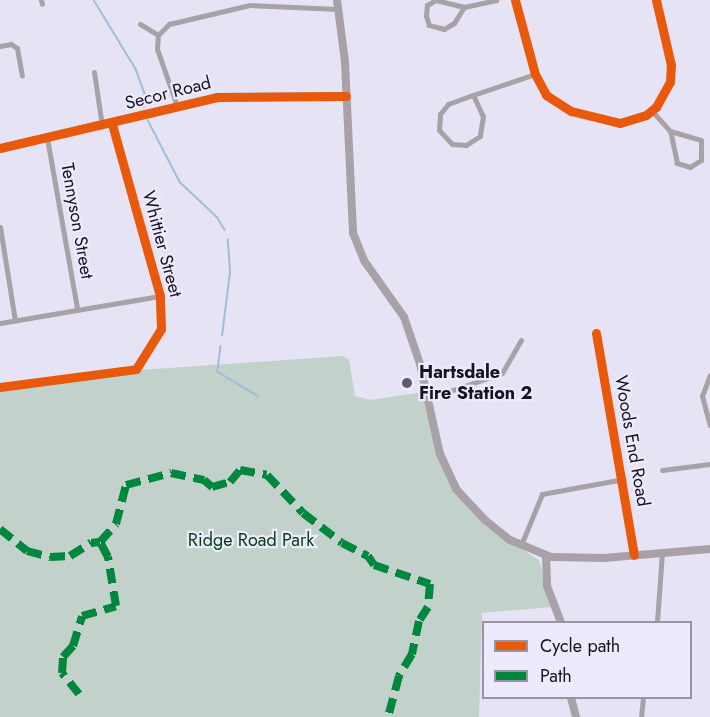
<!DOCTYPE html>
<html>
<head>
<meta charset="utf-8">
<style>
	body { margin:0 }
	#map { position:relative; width:710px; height:717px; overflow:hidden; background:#e5e3f4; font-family:Jost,sans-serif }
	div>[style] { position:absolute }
	.green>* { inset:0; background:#c2d1ca }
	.stream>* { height:1.5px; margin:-0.75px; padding:0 0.75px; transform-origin:0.75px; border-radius:0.75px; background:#a2bed7 }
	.street>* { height:5px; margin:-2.5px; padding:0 2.5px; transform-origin:2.5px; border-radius:2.5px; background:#a8a2a7 }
	.secondary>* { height:8px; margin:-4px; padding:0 4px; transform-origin:4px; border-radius:4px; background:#a8a1a8 }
	.quiet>* { height:8px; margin-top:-4px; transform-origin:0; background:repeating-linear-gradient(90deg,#00873e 0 15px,transparent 0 23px) }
	.cycleway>* { height:9px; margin:-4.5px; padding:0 4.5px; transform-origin:4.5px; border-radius:4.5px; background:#e8590c }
	.dots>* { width:16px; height:16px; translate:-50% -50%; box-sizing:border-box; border:3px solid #edeafe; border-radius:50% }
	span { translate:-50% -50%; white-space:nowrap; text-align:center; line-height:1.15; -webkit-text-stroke:4.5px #edeafe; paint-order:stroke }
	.street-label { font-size:18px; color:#15131f }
	.poi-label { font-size:18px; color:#15131f; font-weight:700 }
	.left { translate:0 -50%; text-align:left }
	.park-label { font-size:18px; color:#064116 }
	.legend { position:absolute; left:482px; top:621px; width:210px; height:78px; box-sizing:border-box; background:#edeafe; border:2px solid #9794a5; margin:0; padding:8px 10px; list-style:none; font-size:18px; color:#15131f }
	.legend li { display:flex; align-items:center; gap:12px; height:30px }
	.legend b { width:30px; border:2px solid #9794a5 }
</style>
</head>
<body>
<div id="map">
	<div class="green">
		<div style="clip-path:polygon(343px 356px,349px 360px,355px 396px,370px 400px,424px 392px,456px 491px,488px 528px,539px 560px,552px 607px,482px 613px,479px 717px,0 717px,0 388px,126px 371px)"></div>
	</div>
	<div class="stream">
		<div style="left:94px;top:0;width:81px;rotate:58.7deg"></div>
		<div style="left:136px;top:69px;width:29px;rotate:70deg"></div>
		<div style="left:146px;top:96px;width:11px;rotate:100deg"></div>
		<div style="left:148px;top:120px;width:70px;rotate:62.7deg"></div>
		<div style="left:180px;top:182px;width:51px;rotate:43.4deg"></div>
		<div style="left:217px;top:217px;width:15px;rotate:58deg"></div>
		<div style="left:222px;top:336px;width:64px;rotate:-82.9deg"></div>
		<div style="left:230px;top:272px;width:32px;rotate:-94deg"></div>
		<div style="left:221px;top:346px;width:26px;rotate:97deg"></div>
		<div style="left:218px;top:372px;width:47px;rotate:31deg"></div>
	</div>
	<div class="street">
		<div style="left:41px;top:0;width:4px;rotate:76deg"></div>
		<div style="left:436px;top:0;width:29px;rotate:14deg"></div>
		<div style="left:464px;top:7px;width:19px;rotate:122deg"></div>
		<div style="left:454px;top:23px;width:12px;rotate:149deg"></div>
		<div style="left:444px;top:29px;width:16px;rotate:-165deg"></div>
		<div style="left:429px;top:25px;width:9px;rotate:-108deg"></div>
		<div style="left:426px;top:16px;width:11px;rotate:-85deg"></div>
		<div style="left:427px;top:5px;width:10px;rotate:-29deg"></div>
		<div style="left:515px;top:0;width:77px;rotate:74.9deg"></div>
		<div style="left:535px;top:74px;width:24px;rotate:62deg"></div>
		<div style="left:546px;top:95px;width:30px;rotate:33deg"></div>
		<div style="left:571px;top:111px;width:50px;rotate:13.8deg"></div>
		<div style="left:620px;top:123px;width:27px;rotate:-17deg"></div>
		<div style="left:646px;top:115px;width:13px;rotate:-39deg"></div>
		<div style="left:656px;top:107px;width:29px;rotate:-61deg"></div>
		<div style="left:670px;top:82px;width:17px;rotate:-87deg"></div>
		<div style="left:671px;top:65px;width:67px;rotate:-103deg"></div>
		<div style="left:464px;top:7px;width:33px;rotate:-12deg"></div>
		<div style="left:140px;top:24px;width:21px;rotate:31deg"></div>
		<div style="left:0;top:46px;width:11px;rotate:-10deg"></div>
		<div style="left:11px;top:44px;width:7px;rotate:34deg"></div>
		<div style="left:17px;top:48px;width:28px;rotate:80deg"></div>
		<div style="left:94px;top:72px;width:55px;rotate:81.6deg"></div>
		<div style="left:473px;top:95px;width:23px;rotate:65deg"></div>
		<div style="left:483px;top:116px;width:20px;rotate:99deg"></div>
		<div style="left:480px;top:136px;width:17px;rotate:147deg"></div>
		<div style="left:466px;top:145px;width:14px;rotate:-176deg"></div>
		<div style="left:452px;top:144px;width:19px;rotate:-133deg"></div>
		<div style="left:439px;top:130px;width:16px;rotate:-86deg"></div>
		<div style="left:440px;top:114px;width:13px;rotate:-51deg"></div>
		<div style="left:448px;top:104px;width:27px;rotate:-20deg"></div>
		<div style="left:473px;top:95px;width:65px;rotate:-18.7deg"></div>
		<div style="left:177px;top:106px;width:60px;rotate:-109.3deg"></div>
		<div style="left:157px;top:49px;width:14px;rotate:-86deg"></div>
		<div style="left:158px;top:35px;width:16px;rotate:-45deg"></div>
		<div style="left:169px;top:24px;width:83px;rotate:-13.2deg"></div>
		<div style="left:250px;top:5px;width:88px;rotate:2.6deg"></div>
		<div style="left:652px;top:111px;width:27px;rotate:48deg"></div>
		<div style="left:670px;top:131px;width:32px;rotate:16deg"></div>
		<div style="left:701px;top:140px;width:20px;rotate:90deg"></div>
		<div style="left:701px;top:160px;width:13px;rotate:148deg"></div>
		<div style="left:690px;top:167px;width:14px;rotate:-163deg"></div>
		<div style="left:677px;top:163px;width:33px;rotate:-102deg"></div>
		<div style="left:47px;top:138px;width:174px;rotate:80deg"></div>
		<div style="left:0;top:227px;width:95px;rotate:80.9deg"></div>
		<div style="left:0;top:323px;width:162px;rotate:-9.6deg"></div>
		<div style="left:596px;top:333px;width:225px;rotate:80.3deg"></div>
		<div style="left:710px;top:375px;width:22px;rotate:111deg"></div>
		<div style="left:702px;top:396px;width:30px;rotate:75deg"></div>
		<div style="left:0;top:387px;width:137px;rotate:-7.5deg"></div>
		<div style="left:136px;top:369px;width:47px;rotate:-58deg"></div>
		<div style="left:161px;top:329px;width:33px;rotate:-92deg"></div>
		<div style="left:160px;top:296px;width:179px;rotate:-105.6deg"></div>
		<div style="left:427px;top:399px;width:79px;rotate:-19.1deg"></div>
		<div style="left:502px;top:373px;width:38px;rotate:-60deg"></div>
		<div style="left:662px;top:470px;width:48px;rotate:-7.1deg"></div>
		<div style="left:521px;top:545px;width:55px;rotate:-67.6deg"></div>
		<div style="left:542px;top:494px;width:83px;rotate:-10.4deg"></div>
		<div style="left:657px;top:622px;width:70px;rotate:-85.9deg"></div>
		<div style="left:641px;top:717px;width:19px;rotate:-84deg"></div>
	</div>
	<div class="secondary">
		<div style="left:337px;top:0;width:63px;rotate:82.6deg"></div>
		<div style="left:345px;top:62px;width:171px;rotate:87.3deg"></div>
		<div style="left:353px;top:233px;width:31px;rotate:68deg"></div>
		<div style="left:365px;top:262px;width:67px;rotate:54.7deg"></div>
		<div style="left:404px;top:317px;width:50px;rotate:71.2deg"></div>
		<div style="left:420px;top:364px;width:92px;rotate:77.5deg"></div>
		<div style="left:440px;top:454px;width:38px;rotate:65deg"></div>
		<div style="left:456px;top:489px;width:42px;rotate:46.9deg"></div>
		<div style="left:485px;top:520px;width:32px;rotate:39deg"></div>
		<div style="left:510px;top:540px;width:44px;rotate:22.5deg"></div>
		<div style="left:551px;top:557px;width:53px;rotate:1.1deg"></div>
		<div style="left:604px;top:558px;width:106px;rotate:-4.9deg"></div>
		<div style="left:0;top:148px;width:223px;rotate:-13.2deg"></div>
		<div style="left:217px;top:97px;width:129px;rotate:-0.4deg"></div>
		<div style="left:546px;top:555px;width:31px;rotate:88deg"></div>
		<div style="left:547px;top:586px;width:39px;rotate:69deg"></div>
		<div style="left:571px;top:698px;width:20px;rotate:75deg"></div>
	</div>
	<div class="quiet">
		<div style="left:0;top:529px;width:35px;rotate:39deg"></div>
		<div style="left:27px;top:551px;width:24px;rotate:15deg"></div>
		<div style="left:50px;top:557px;width:20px;rotate:-3deg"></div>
		<div style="left:70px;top:556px;width:25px;rotate:-32deg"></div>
		<div style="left:91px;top:543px;width:9px;rotate:-6deg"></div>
		<div style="left:100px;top:542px;width:24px;rotate:-48deg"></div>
		<div style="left:116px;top:524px;width:40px;rotate:-75.6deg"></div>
		<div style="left:126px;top:485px;width:47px;rotate:-14.9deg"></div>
		<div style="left:171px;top:473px;width:34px;rotate:12deg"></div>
		<div style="left:204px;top:480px;width:11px;rotate:41deg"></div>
		<div style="left:212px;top:487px;width:19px;rotate:-16deg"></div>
		<div style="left:230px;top:482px;width:16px;rotate:-50deg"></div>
		<div style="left:240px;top:470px;width:27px;rotate:10deg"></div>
		<div style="left:267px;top:475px;width:52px;rotate:46.5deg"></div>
		<div style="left:303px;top:513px;width:49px;rotate:37.6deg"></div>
		<div style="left:342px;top:543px;width:29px;rotate:27deg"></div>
		<div style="left:368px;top:556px;width:11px;rotate:56deg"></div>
		<div style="left:374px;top:565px;width:59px;rotate:18.7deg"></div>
		<div style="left:430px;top:584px;width:23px;rotate:95deg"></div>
		<div style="left:428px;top:607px;width:17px;rotate:123deg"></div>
		<div style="left:419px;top:621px;width:34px;rotate:102deg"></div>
		<div style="left:412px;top:654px;width:26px;rotate:121deg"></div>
		<div style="left:399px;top:676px;width:42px;rotate:105deg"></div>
		<div style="left:79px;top:694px;width:27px;rotate:-129deg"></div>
		<div style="left:62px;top:673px;width:16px;rotate:-86deg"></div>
		<div style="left:63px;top:657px;width:15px;rotate:-48deg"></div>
		<div style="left:73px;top:646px;width:31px;rotate:-73deg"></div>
		<div style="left:82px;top:616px;width:35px;rotate:-16deg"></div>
		<div style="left:116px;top:606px;width:50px;rotate:-99.3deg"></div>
		<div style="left:108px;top:557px;width:17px;rotate:-118deg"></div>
	</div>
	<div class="cycleway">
		<div style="left:515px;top:0;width:77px;rotate:74.9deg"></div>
		<div style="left:535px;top:74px;width:24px;rotate:62deg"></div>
		<div style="left:546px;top:95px;width:30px;rotate:33deg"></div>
		<div style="left:571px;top:111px;width:50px;rotate:13.8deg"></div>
		<div style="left:620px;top:123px;width:27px;rotate:-17deg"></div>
		<div style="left:646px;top:115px;width:13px;rotate:-39deg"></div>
		<div style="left:656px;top:107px;width:29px;rotate:-61deg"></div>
		<div style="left:670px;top:82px;width:17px;rotate:-87deg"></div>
		<div style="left:671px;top:65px;width:67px;rotate:-103deg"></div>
		<div style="left:0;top:148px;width:223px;rotate:-13.2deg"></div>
		<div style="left:217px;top:97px;width:129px;rotate:-0.4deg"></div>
		<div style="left:596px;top:333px;width:225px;rotate:80.3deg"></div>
		<div style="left:0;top:387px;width:137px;rotate:-7.5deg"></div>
		<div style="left:136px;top:369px;width:47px;rotate:-58deg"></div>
		<div style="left:161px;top:329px;width:33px;rotate:-92deg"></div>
		<div style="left:160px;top:296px;width:179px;rotate:-105.6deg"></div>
	</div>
	<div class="dots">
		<div style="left:407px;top:383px;background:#5e5c6a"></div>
	</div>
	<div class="street-label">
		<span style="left:168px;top:93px;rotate:-14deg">Secor Road</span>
		<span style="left:77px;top:221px;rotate:80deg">Tennyson Street</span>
		<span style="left:162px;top:244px;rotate:75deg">Whittier Street</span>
		<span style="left:632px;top:441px;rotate:80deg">Woods End Road</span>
	</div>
	<div class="poi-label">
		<span class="left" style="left:419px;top:383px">Hartsdale<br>Fire Station 2</span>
	</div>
	<div class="park-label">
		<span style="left:251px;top:540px">Ridge Road Park</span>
	</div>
	<ul class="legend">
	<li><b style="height:8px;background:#e8590c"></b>Cycle path</li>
	<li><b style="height:8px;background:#00873e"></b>Path</li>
	</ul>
</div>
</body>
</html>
